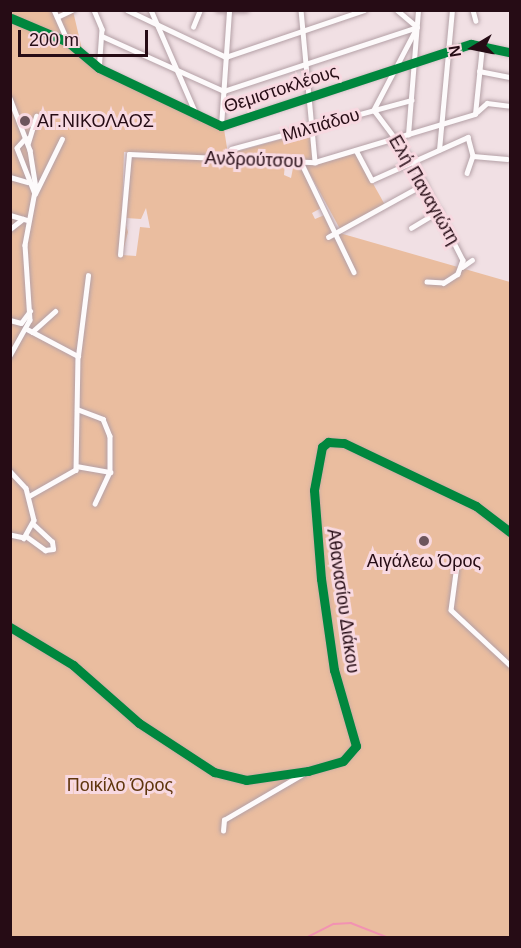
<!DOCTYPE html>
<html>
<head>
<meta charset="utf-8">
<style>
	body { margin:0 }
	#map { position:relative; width:521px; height:948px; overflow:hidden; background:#f1e0e4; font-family:Arial,sans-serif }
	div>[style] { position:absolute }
	.green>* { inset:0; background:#eabd9f }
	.stream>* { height:1.5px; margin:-0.75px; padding:0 0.75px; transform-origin:0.75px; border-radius:0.75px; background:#f292b2 }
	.roads { filter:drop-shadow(0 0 2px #b4a0a6) drop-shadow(0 0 2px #b4a0a6) }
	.minor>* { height:4.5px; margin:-2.25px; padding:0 2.25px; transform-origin:2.25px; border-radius:2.25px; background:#fdfafb }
	.cycleway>* { height:9px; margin:-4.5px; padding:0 4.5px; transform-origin:4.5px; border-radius:4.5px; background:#00873e }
	.dots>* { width:16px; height:16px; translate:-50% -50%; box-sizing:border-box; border:3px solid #f8d9e1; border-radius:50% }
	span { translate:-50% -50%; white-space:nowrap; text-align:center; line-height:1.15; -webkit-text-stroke:6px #f8d9e1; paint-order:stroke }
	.street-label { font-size:18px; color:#260c15 }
	.poi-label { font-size:18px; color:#260c15 }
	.left { translate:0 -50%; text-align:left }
	.park-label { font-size:18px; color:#5f360e }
	.frame { position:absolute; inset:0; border:12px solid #260c15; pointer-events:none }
	.north { position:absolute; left:443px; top:18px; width:60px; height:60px; -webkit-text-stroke:4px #f8d9e1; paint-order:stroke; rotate:260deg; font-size:16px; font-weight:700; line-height:24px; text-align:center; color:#260c15 }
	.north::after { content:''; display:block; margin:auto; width:21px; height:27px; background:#260c15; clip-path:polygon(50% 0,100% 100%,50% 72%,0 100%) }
	.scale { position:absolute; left:18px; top:30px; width:130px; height:27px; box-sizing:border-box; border:3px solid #260c15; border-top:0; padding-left:8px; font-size:18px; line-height:21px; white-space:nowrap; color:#260c15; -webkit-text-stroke:4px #f8d9e1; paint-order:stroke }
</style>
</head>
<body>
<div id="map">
	<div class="green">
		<div style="clip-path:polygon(10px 11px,73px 11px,85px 62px,224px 129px,228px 154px,311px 131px,312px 161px,124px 152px,122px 211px,128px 232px,122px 255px,136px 256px,140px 227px,150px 228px,146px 208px,141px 219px,126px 218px,129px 157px,272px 162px,285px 163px,284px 175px,291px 178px,294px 163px,300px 164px,323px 207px,312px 213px,315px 219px,327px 214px,336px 232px,510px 282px,510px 937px,11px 937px)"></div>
		<div style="clip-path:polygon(356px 153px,385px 205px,340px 229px,305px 165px)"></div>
	</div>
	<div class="stream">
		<div style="left:306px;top:938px;width:31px;rotate:-27deg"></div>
		<div style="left:334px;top:924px;width:17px;rotate:-3deg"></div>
		<div style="left:351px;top:923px;width:41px;rotate:21.5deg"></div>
	</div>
	<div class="roads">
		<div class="minor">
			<div style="left:54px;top:10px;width:35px;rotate:66deg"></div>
			<div style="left:94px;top:10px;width:21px;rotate:67deg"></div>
			<div style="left:102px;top:29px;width:39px;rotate:94deg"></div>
			<div style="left:127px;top:10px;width:110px;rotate:25.4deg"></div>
			<div style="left:226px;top:57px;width:146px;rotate:-18.8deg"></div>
			<div style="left:151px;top:10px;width:116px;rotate:66.5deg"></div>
			<div style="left:218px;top:10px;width:29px"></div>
			<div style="left:301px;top:10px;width:153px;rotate:84.7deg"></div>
			<div style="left:397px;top:10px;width:26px;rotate:40deg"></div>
			<div style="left:473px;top:10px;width:11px;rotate:75deg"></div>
			<div style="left:57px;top:17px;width:17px;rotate:-25deg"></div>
			<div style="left:11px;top:18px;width:62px;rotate:22.8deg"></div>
			<div style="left:68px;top:42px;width:40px;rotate:40deg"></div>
			<div style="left:99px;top:68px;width:135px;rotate:25.4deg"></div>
			<div style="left:221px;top:126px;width:263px;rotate:-18.2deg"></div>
			<div style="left:471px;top:44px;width:40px;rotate:12deg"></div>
			<div style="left:193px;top:27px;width:18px;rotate:-68deg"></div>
			<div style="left:417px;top:28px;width:93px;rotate:117.7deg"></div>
			<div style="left:374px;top:110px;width:65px;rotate:53.1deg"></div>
			<div style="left:413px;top:162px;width:110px;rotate:63deg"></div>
			<div style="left:463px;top:260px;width:15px;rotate:110deg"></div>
			<div style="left:458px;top:274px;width:17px;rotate:147deg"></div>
			<div style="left:444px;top:283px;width:17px;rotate:-177deg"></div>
			<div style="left:102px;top:36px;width:134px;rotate:24.3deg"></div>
			<div style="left:224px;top:91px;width:203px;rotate:-18.3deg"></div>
			<div style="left:479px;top:71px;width:32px;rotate:11deg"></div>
			<div style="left:10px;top:98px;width:56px;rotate:69deg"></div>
			<div style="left:30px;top:150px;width:36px;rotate:81deg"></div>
			<div style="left:36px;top:186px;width:60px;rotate:100.6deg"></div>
			<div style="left:25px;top:245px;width:75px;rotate:86.2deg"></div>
			<div style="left:30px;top:320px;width:41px;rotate:119.1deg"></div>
			<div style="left:477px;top:112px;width:13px;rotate:-42deg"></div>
			<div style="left:487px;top:103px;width:23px;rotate:7deg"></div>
			<div style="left:475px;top:114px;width:68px;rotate:-84.1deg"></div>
			<div style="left:221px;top:126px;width:114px;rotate:-86deg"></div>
			<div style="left:408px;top:135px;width:125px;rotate:-85.4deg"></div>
			<div style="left:26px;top:138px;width:13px;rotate:132deg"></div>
			<div style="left:17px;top:148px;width:49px;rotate:68.6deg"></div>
			<div style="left:35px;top:194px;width:61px;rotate:-63.9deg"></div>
			<div style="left:28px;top:143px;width:28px;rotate:-73deg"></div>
			<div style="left:231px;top:149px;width:187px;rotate:-15.2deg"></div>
			<div style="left:356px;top:150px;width:34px;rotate:62deg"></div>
			<div style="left:372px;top:180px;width:105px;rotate:-24.1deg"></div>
			<div style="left:468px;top:137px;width:20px;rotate:75deg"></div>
			<div style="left:473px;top:156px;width:18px;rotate:109deg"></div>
			<div style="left:439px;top:150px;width:141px;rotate:-84.7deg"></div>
			<div style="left:473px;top:156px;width:34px;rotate:5deg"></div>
			<div style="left:301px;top:162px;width:122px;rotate:64.3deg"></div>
			<div style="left:10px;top:177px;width:18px;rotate:16deg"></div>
			<div style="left:10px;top:215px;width:18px;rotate:16deg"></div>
			<div style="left:411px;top:228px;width:33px;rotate:-31deg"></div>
			<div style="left:10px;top:229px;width:16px;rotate:-38deg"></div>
			<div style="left:328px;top:237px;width:110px;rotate:-28.9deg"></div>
			<div style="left:120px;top:255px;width:101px;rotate:-84.9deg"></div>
			<div style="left:129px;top:154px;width:186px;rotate:2.5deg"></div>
			<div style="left:315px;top:162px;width:167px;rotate:-16.7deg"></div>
			<div style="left:462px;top:267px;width:12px;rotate:-35deg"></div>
			<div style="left:10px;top:320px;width:11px;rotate:15deg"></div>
			<div style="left:21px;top:323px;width:15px;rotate:-53deg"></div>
			<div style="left:27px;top:329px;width:58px;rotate:27.9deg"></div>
			<div style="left:78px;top:356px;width:114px;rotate:91deg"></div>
			<div style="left:76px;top:470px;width:53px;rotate:150.5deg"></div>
			<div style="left:32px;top:332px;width:31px;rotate:-42deg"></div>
			<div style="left:78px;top:356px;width:81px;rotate:-82.9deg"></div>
			<div style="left:77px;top:409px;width:28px;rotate:21deg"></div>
			<div style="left:103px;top:419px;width:18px;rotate:68deg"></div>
			<div style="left:110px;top:436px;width:36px;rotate:90deg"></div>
			<div style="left:110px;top:472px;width:35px;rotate:115deg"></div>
			<div style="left:76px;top:466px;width:35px;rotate:10deg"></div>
			<div style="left:10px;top:471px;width:23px;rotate:47deg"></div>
			<div style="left:26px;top:488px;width:33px;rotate:76deg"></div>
			<div style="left:34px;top:520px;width:21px;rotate:119deg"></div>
			<div style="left:24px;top:538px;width:14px;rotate:-168deg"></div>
			<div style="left:26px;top:536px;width:24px;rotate:36deg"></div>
			<div style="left:45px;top:550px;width:8px;rotate:-7deg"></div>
			<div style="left:53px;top:549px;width:7px;rotate:-98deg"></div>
			<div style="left:52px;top:542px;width:26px;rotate:-137deg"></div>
			<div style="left:457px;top:565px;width:45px;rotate:97.6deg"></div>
			<div style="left:451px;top:610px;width:81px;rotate:43deg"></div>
			<div style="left:10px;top:627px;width:74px;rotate:31.1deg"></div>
			<div style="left:73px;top:665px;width:88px;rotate:41.3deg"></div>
			<div style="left:139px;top:723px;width:90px;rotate:33.2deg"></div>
			<div style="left:214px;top:772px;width:33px;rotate:14deg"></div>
			<div style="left:246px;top:780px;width:63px;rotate:-8.3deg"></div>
			<div style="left:308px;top:771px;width:36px;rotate:-16deg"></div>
			<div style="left:343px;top:761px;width:20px;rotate:-49deg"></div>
			<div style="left:356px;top:746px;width:79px;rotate:-106.1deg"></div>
			<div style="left:334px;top:670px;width:92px;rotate:-98.1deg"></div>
			<div style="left:321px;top:579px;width:89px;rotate:-94.5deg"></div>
			<div style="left:314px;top:490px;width:44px;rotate:-79.5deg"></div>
			<div style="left:322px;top:447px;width:8px;rotate:-40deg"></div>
			<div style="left:328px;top:442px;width:16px;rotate:4deg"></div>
			<div style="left:344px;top:443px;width:146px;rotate:25.5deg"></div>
			<div style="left:476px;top:506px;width:43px;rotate:37.4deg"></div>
			<div style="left:223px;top:831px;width:11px;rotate:-85deg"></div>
			<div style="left:224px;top:820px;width:97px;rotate:-30.3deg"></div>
		</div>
	</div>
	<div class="cycleway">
		<div style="left:11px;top:18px;width:62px;rotate:22.8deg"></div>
		<div style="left:68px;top:42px;width:40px;rotate:40deg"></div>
		<div style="left:99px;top:68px;width:135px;rotate:25.4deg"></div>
		<div style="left:221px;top:126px;width:263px;rotate:-18.2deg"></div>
		<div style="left:471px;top:44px;width:40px;rotate:12deg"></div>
		<div style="left:10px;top:627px;width:74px;rotate:31.1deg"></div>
		<div style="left:73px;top:665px;width:88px;rotate:41.3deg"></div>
		<div style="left:139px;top:723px;width:90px;rotate:33.2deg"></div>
		<div style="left:214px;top:772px;width:33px;rotate:14deg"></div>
		<div style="left:246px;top:780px;width:63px;rotate:-8.3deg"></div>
		<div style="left:308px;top:771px;width:36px;rotate:-16deg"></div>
		<div style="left:343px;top:761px;width:20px;rotate:-49deg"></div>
		<div style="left:356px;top:746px;width:79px;rotate:-106.1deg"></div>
		<div style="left:334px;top:670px;width:92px;rotate:-98.1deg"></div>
		<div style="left:321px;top:579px;width:89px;rotate:-94.5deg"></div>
		<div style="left:314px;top:490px;width:44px;rotate:-79.5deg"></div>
		<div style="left:322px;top:447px;width:8px;rotate:-40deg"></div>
		<div style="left:328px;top:442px;width:16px;rotate:4deg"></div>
		<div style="left:344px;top:443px;width:146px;rotate:25.5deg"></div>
		<div style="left:476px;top:506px;width:43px;rotate:37.4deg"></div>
	</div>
	<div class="dots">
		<div style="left:25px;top:121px;background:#6d565d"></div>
		<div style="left:424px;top:541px;background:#6d565d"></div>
	</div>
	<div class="street-label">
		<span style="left:281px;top:89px;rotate:-18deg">Θεμιστοκλέους</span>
		<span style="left:321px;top:125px;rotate:-16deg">Μιλτιάδου</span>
		<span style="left:254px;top:160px;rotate:2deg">Ανδρούτσου</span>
		<span style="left:424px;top:190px;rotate:60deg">Ελή Παναγιώτη</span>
		<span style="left:343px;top:601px;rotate:82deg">Αθανασίου Διάκου</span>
	</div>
	<div class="poi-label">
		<span class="left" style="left:37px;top:121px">ΑΓ.ΝΙΚΟΛΑΟΣ</span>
		<span style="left:424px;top:561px">Αιγάλεω Όρος</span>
	</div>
	<div class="park-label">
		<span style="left:120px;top:785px">Ποικίλο Όρος</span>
	</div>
	<div class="frame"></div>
	<div class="north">N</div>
	<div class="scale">200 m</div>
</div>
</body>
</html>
